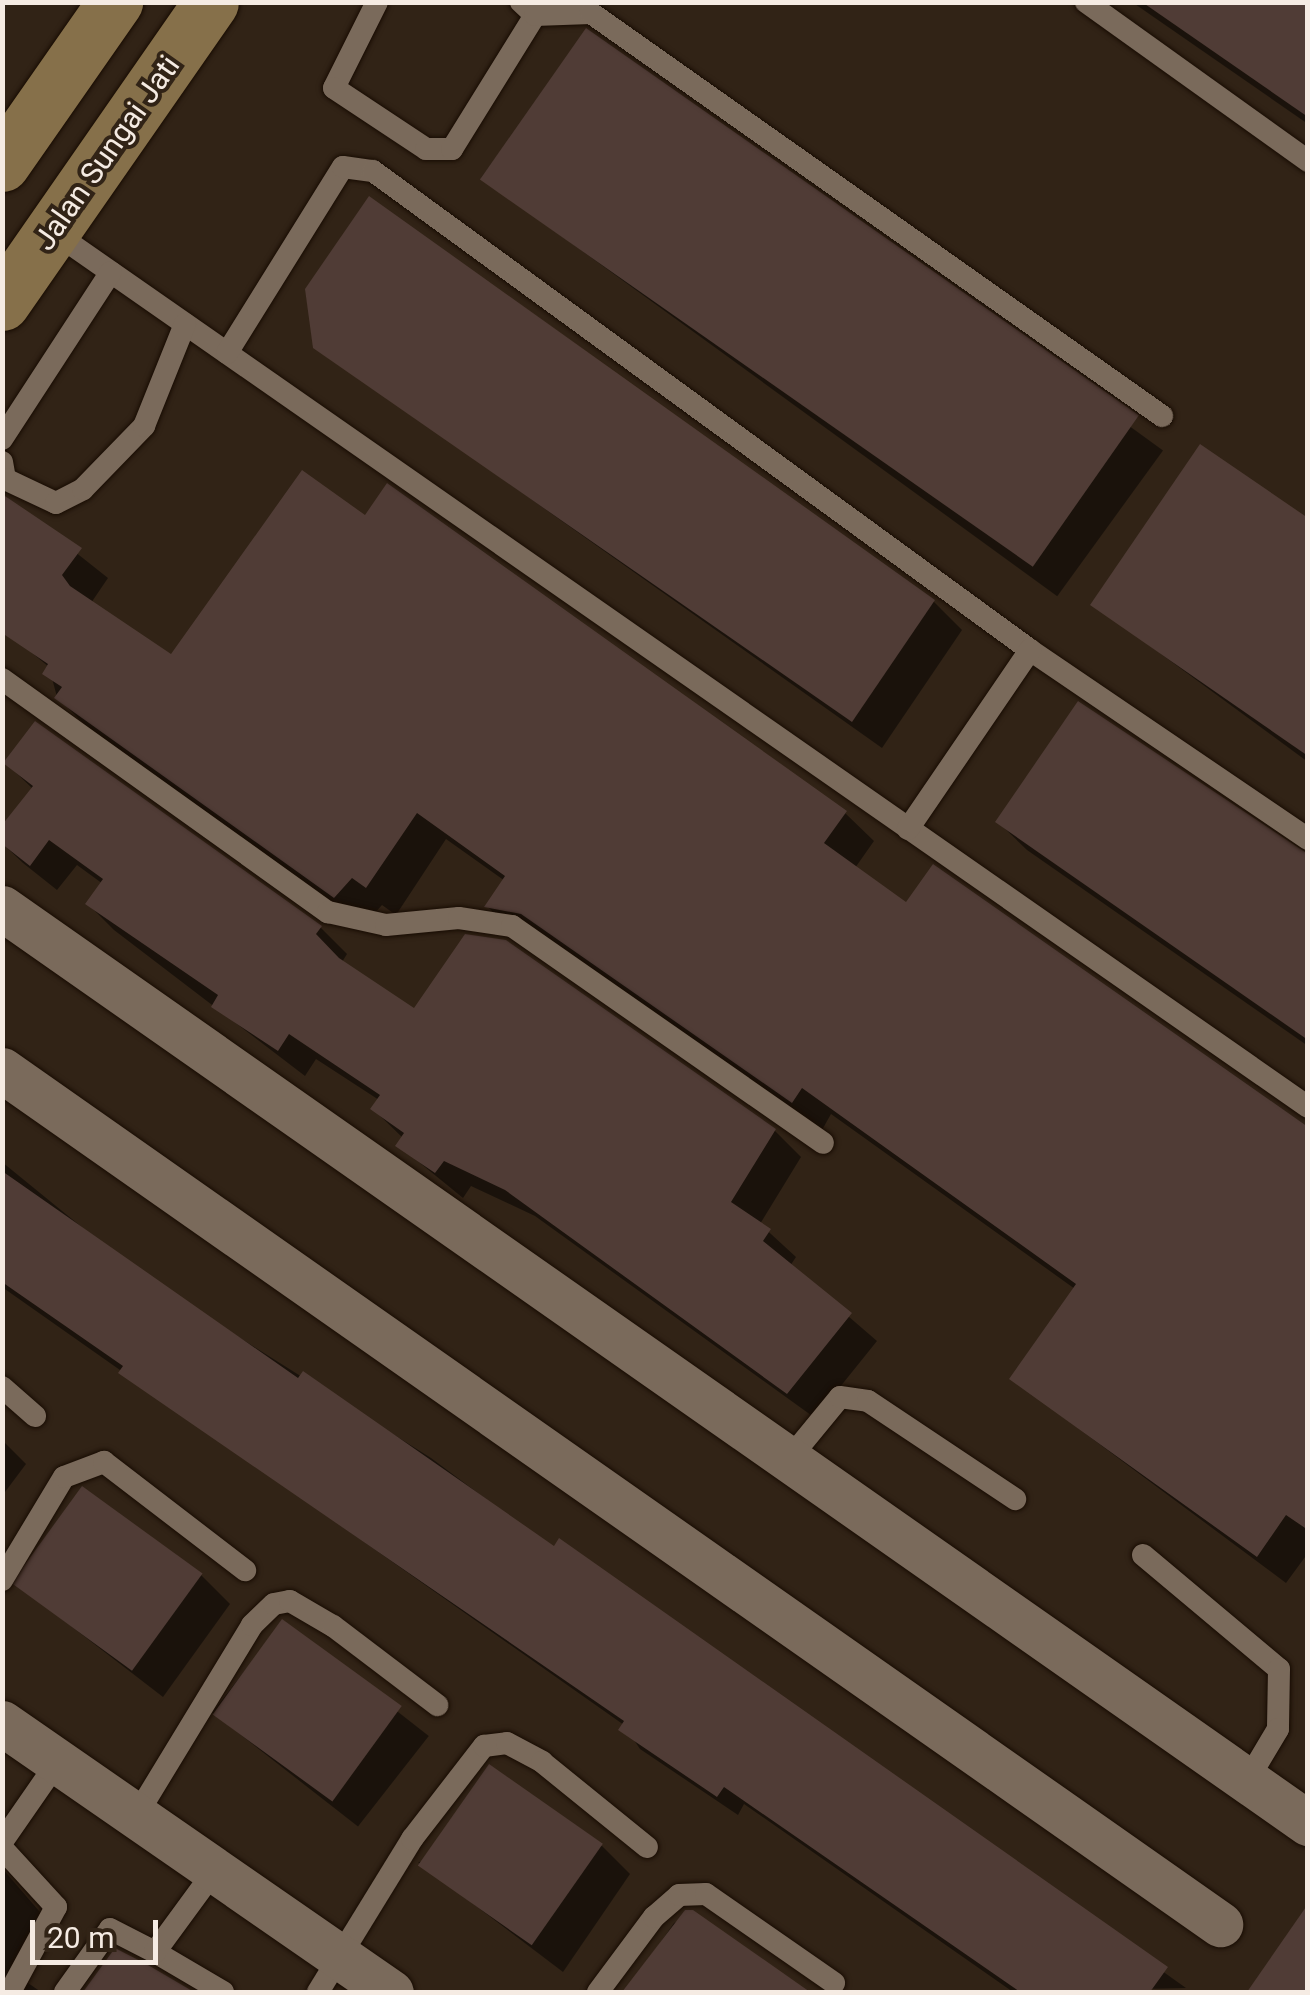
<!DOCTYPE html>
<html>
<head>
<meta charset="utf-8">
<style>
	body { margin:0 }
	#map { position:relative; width:1310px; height:1995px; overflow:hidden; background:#312316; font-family:Roboto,sans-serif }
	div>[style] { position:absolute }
	.shadow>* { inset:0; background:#0007; transform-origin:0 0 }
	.building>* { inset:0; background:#503c36; transform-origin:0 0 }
	.roads { filter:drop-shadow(0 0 2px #180c03) drop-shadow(0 0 2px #180c03) }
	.service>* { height:22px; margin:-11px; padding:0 11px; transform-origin:11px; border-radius:11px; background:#7a6a5b }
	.minor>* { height:45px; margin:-22.5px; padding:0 22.5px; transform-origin:22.5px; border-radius:22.5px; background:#7a6a5b }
	.secondary>* { height:55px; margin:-27.5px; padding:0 27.5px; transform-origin:27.5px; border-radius:27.5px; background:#86704a }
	span { translate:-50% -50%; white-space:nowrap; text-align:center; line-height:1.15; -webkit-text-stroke:8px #312316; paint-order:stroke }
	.street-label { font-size:30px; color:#f5ebe3 }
	.frame { position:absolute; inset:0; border:5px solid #f5ebe3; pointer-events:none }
	.scale { position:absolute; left:30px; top:1920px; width:128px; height:45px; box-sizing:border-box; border:5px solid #f5ebe3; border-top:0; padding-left:12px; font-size:30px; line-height:35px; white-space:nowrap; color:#f5ebe3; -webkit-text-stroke:8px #312316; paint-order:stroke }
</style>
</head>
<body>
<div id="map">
	<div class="shadow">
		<div style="clip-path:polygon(1132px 2px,1308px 2px,1308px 124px)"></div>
		<div style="left:587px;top:32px;width:712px;height:180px;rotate:36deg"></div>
		<div style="clip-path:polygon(315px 346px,934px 602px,962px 630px,882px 748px)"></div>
		<div style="clip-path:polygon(2px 494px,108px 578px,91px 603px,172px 657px,365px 518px,845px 813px,874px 841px,855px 868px,907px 905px,1308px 1132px,1308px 1553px,1286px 1583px,1012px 1379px,1075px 1289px,831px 1114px,822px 1130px,515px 934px,487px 906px,505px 881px,446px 839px,396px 915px,382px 905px,364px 925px,86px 726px,57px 697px,49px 667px,2px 628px)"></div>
		<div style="clip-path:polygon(1308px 521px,1308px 762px,1093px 604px)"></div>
		<div style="clip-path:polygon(6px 763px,320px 927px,347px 954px,342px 962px,414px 1011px,775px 1131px,801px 1157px,760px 1224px,796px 1257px,790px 1266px,877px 1341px,815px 1418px,535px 1216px,471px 1186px,463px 1198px,398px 1145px,403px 1138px,373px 1109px,379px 1100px,316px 1059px,305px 1076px,114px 930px,88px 904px,103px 884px,77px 865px,57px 890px,23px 863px,2px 843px,34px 790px)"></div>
		<div style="clip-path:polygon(998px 822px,1308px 859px,1308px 1046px,1027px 850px)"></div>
		<div style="clip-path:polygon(2px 1162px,143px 1277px,431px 1458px,554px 1550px,560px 1542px,1186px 1988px,1013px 1992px,744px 1804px,738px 1815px,640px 1749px,624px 1725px,2px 1287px)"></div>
		<div style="clip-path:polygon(2px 1440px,26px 1464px,2px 1496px)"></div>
		<div style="clip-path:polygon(201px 1575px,230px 1604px,163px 1697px,19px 1586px)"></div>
		<div style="left:283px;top:1622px;width:185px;height:115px;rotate:38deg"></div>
		<div style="clip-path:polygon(602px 1846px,630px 1874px,563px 1972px,418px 1862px)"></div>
		<div style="clip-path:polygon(2px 1868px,52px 1926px,18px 1976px,41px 1992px,2px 1992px)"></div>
		<div style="clip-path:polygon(693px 1912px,802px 1989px,805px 1992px,626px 1992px,674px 1923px)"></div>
	</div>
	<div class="building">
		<div style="clip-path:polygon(1142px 2px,1308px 2px,1308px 117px)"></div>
		<div style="left:586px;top:28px;width:675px;height:185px;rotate:35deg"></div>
		<div style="clip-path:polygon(369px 196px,935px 600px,852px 722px,313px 348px,305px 289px)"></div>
		<div style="clip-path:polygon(1200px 444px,1308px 518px,1308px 756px,1090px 605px)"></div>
		<div style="clip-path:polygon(302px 470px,365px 515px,387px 483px,847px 811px,824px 843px,906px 902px,933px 864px,1308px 1127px,1308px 1530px,1286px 1515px,1257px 1557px,1009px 1379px,1076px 1284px,802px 1088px,792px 1103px,521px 914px,484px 907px,505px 876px,417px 813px,366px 888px,352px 878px,334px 898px,54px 698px,62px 687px,42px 674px,48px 664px,2px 633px,2px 494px,82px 548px,62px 575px,70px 586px,171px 654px)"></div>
		<div style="clip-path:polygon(1078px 701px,1308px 854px,1308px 1040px,995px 822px)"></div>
		<div style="clip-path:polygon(35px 721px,322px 926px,316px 934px,339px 958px,414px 1008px,465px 934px,506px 940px,776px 1129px,731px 1202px,771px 1229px,763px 1241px,852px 1313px,787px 1394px,505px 1190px,444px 1161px,435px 1173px,395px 1146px,404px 1133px,370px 1109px,380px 1095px,289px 1034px,278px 1051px,211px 1007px,218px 995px,85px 904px,103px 879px,49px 840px,30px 866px,2px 844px,2px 825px,33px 786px,3px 763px)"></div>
		<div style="clip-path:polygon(2px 1171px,298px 1378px,303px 1371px,554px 1546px,559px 1538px,1168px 1967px,1150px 1992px,1020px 1992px,724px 1787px,717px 1797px,618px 1730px,624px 1721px,118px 1373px,123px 1366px,2px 1282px)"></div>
		<div style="left:82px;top:1486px;width:149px;height:120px;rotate:36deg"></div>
		<div style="left:282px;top:1619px;width:148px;height:118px;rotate:36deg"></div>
		<div style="left:489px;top:1764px;width:139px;height:124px;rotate:35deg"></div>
		<div style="clip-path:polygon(1308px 1904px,1308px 1992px,1247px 1992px)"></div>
		<div style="clip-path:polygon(685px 1910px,693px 1910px,810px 1992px,622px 1992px)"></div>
		<div style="clip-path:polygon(115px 1948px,148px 1965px,194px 1992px,83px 1992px)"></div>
	</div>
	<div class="roads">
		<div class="service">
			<div style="left:377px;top:2px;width:96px;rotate:116.6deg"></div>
			<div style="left:334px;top:88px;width:110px;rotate:33.5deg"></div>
			<div style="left:426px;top:149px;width:26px"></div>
			<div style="left:452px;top:149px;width:158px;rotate:-58.2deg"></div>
			<div style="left:521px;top:2px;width:19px;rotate:43deg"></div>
			<div style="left:535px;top:15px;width:56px;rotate:-2deg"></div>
			<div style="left:591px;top:13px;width:699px;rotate:35.21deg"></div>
			<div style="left:1086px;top:2px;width:273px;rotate:35.6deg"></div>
			<div style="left:52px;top:231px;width:1531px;rotate:34.89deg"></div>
			<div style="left:227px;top:353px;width:219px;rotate:-58.1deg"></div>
			<div style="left:343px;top:167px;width:30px;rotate:8deg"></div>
			<div style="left:373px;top:171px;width:813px;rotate:36.09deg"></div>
			<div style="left:1030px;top:650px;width:336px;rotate:34.2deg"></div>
			<div style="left:2px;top:439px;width:199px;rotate:-56.9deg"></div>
			<div style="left:2px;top:462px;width:17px;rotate:80deg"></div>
			<div style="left:5px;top:479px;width:56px;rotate:25.2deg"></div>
			<div style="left:56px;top:503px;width:30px;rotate:-27deg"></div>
			<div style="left:83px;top:489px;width:88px;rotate:-45.9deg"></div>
			<div style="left:144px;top:426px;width:110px;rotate:-68.1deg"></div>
			<div style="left:2px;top:679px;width:401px;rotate:35.6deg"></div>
			<div style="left:328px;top:912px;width:59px;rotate:12.6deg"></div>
			<div style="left:386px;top:925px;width:73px;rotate:-5.5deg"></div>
			<div style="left:459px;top:918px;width:54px;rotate:8.6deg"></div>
			<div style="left:512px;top:926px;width:379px;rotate:34.9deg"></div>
			<div style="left:908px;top:829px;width:217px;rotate:-55.7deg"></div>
			<div style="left:2px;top:1387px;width:44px;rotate:41.3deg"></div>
			<div style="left:789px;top:1459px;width:80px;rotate:-50.6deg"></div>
			<div style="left:840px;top:1397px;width:28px;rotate:8deg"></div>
			<div style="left:868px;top:1401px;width:177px;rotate:33.7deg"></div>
			<div style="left:1143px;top:1555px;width:177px;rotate:40deg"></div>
			<div style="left:1279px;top:1669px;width:60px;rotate:91deg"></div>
			<div style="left:1278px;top:1729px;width:61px;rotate:120.8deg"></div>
			<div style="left:2px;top:1580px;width:120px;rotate:-59deg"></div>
			<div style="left:64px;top:1477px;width:43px;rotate:-20.6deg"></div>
			<div style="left:104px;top:1462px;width:178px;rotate:37.5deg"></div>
			<div style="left:136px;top:1816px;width:223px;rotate:-58.7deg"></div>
			<div style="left:252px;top:1625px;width:30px;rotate:-44deg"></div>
			<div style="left:274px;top:1604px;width:16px;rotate:-11deg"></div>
			<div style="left:290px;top:1601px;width:50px;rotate:30.2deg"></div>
			<div style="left:333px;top:1626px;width:131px;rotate:37.2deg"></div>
			<div style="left:2px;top:1842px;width:98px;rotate:-55.3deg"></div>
			<div style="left:2px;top:1848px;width:80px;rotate:47.5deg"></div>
			<div style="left:56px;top:1907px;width:97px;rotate:118.4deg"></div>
			<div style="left:155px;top:1952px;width:79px;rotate:30.5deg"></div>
			<div style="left:65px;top:1992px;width:77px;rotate:-54.5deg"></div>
			<div style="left:110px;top:1929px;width:51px;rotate:27.1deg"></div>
			<div style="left:155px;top:1952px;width:102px;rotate:-53.8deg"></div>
			<div style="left:318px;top:1992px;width:180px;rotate:-58.4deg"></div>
			<div style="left:412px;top:1839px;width:118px;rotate:-52.3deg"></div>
			<div style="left:484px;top:1746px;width:23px;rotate:-7deg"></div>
			<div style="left:507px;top:1743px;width:40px;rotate:28deg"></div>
			<div style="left:542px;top:1762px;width:135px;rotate:39deg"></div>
			<div style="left:598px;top:1992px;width:94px;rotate:-53.3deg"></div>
			<div style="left:654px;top:1917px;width:33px;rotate:-41deg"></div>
			<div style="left:679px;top:1895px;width:27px;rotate:-2deg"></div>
			<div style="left:706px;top:1894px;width:156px;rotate:34.8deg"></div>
		</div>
		<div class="minor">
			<div style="left:2px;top:908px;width:1595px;rotate:35.02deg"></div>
			<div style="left:2px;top:1070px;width:1488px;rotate:35.04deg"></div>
			<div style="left:2px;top:1723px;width:473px;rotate:34.7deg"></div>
		</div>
		<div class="secondary">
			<div style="left:2px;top:164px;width:198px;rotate:-55.1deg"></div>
			<div style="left:2px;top:303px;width:366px;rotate:-55.2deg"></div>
		</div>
	</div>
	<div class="street-label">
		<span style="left:107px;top:153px;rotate:-55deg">Jalan Sungai Jati</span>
	</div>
	<div class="frame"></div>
	<div class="scale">20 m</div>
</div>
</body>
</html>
